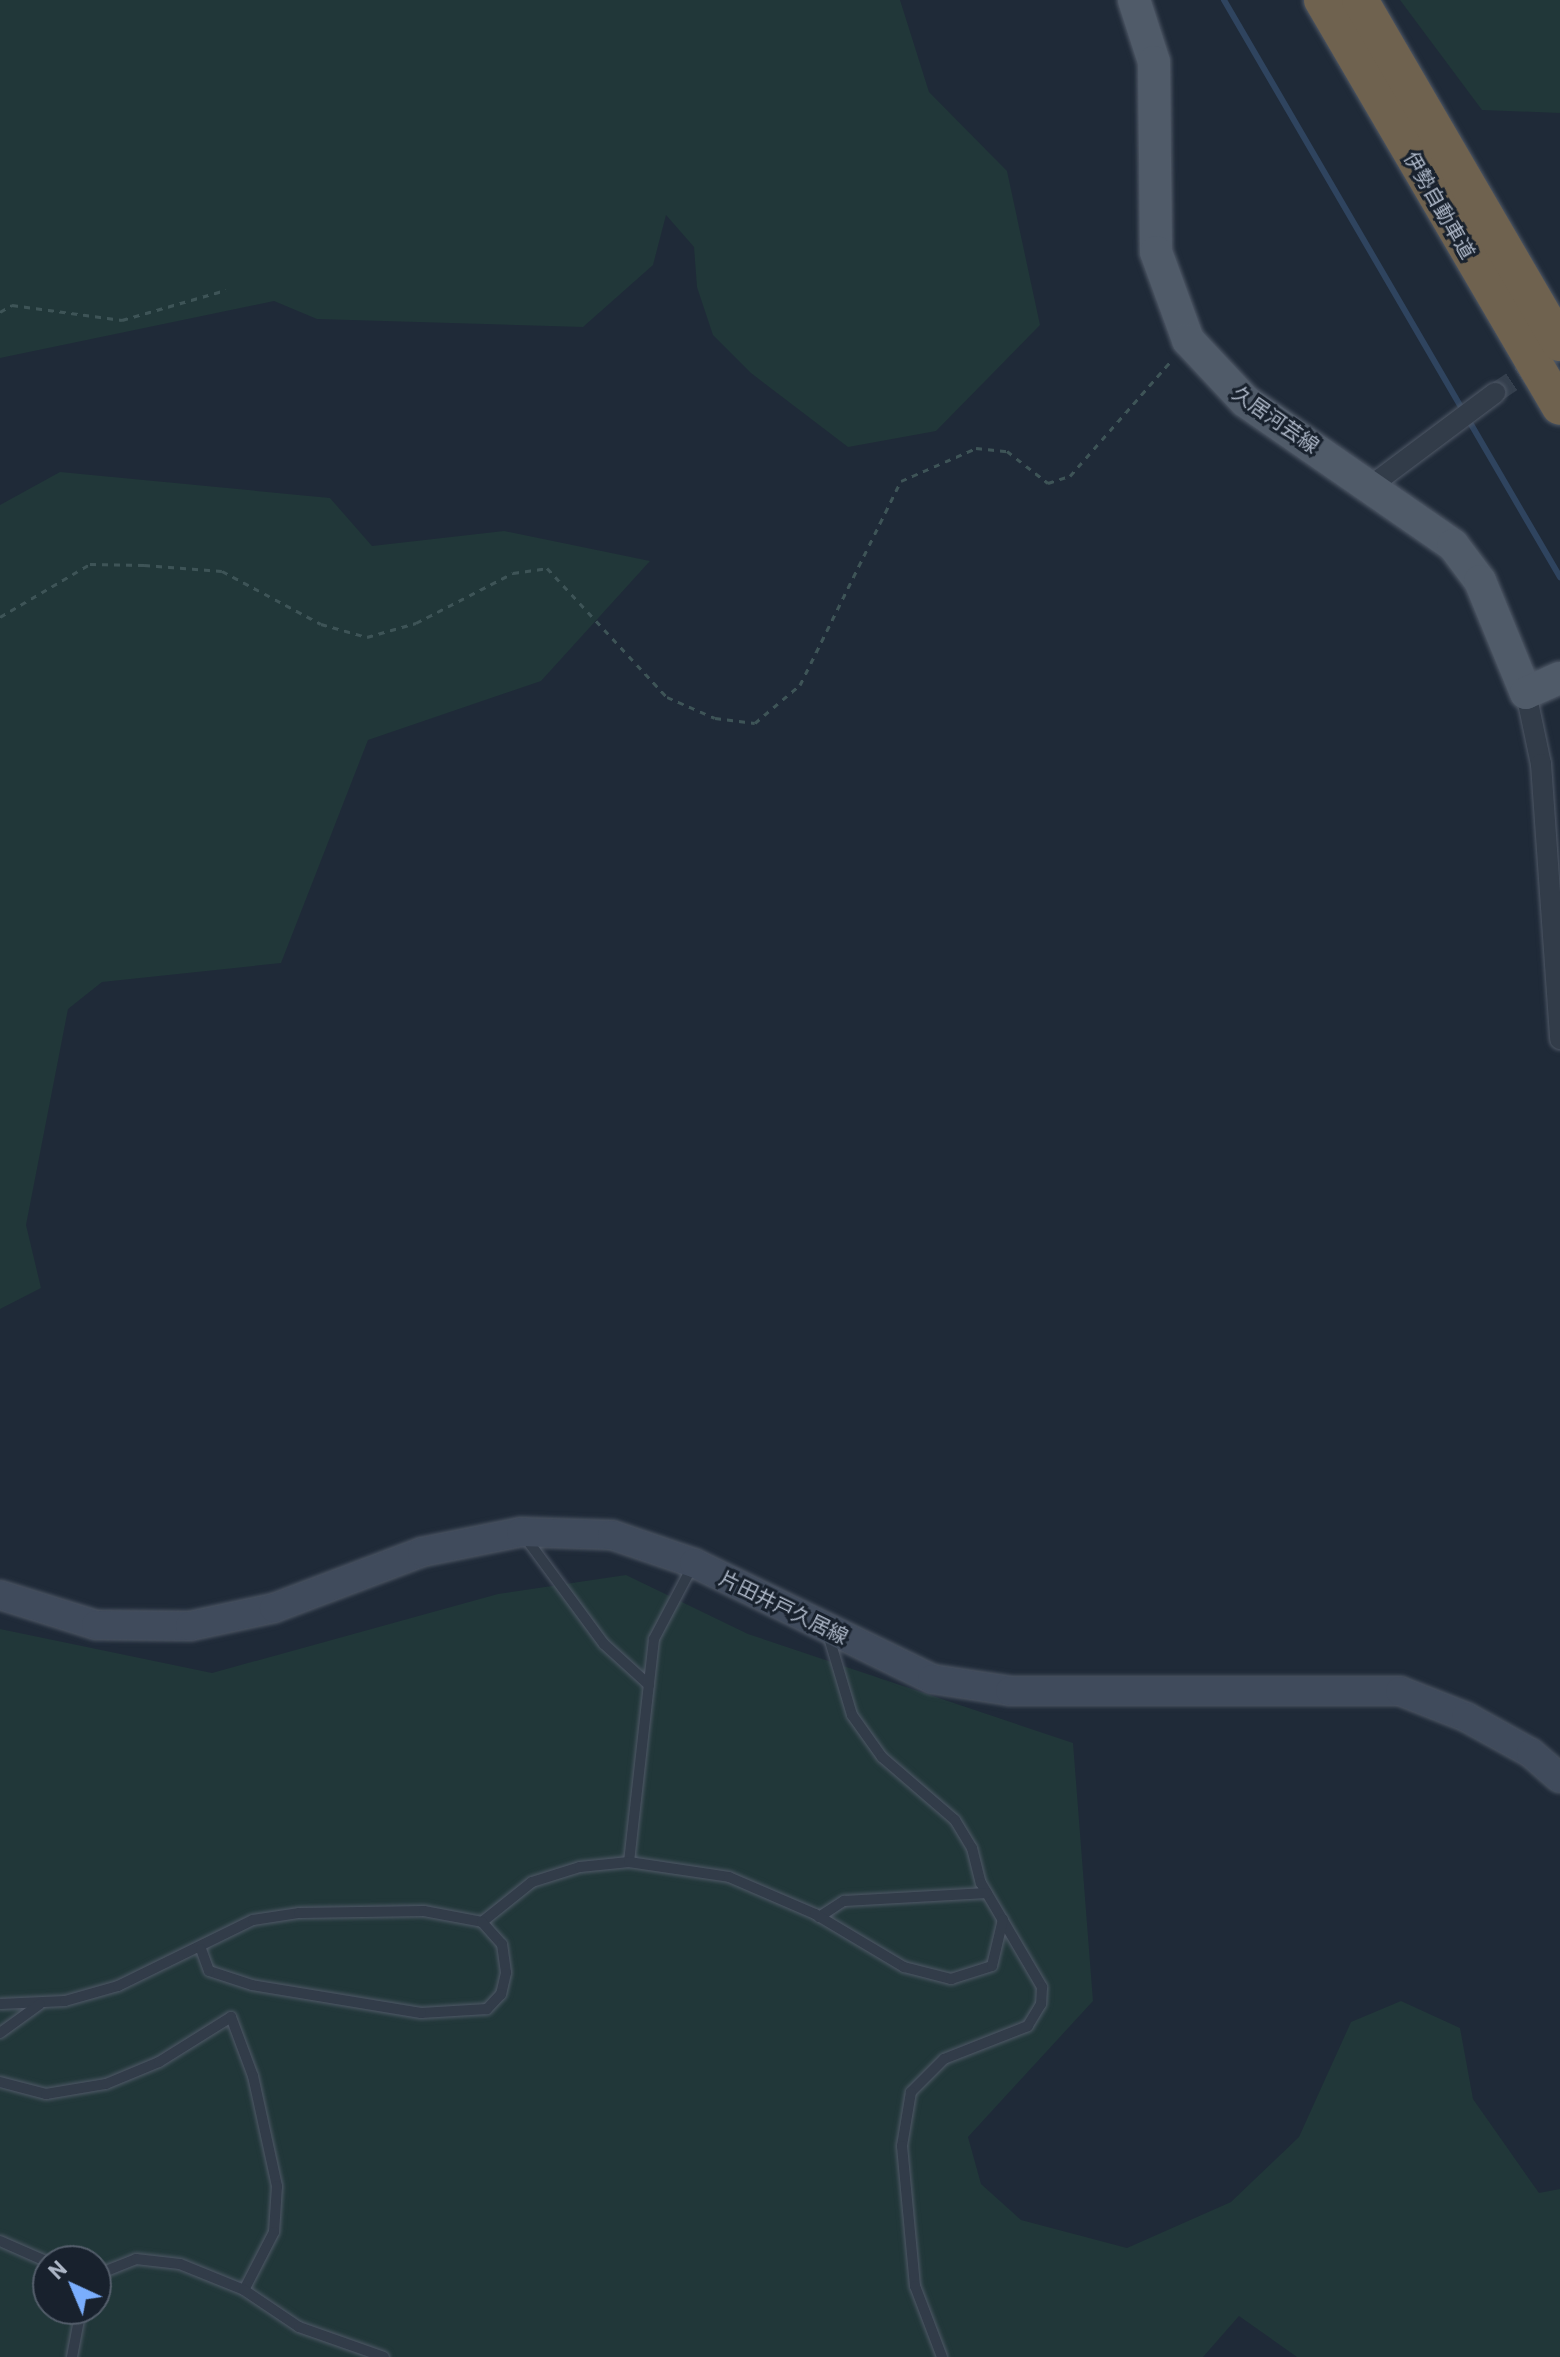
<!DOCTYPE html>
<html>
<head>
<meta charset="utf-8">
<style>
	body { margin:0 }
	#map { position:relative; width:1560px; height:2357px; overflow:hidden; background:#1f2a38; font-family:Barlow,"Noto Sans JP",sans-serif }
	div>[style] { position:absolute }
	.green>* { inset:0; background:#213739 }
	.stream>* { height:6px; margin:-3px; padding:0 3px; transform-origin:3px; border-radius:3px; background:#2f445f }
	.minor-tunnel>* { height:20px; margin-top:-10px; transform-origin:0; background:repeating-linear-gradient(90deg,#343f4d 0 20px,transparent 0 30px) }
	.path>* { height:3px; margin-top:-1.5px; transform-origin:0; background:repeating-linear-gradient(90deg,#3e5457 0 6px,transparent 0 12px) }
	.roads { filter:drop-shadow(0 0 2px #505967) drop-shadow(0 0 2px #505967) }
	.service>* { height:10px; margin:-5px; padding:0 5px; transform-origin:5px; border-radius:5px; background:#323c49 }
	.minor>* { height:20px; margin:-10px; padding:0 10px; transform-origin:10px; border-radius:10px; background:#323c49 }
	.secondary>* { height:28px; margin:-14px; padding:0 14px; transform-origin:14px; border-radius:14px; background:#404b5c }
	.primary>* { height:32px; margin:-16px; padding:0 16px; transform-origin:16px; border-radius:16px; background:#505b69 }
	.motorway>* { height:36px; margin:-18px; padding:0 18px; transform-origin:18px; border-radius:18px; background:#6f624f }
	span { translate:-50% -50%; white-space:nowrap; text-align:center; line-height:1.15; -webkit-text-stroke:6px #18212d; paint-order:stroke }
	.street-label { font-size:20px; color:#acb6c6 }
	.north { position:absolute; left:32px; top:2245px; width:80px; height:80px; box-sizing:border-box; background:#18212d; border:2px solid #535d6a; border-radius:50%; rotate:316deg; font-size:22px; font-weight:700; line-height:32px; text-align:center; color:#acb6c6 }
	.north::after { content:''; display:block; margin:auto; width:28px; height:36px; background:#7aaefd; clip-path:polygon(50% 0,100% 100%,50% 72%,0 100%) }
</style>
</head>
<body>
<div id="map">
	<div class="green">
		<div style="clip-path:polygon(0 0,900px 0,929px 92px,1007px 171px,1040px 325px,936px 431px,848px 447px,751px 373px,713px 335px,697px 287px,694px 247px,666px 215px,653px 265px,583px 327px,317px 319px,274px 301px,0 358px)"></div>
		<div style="clip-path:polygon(1400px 0,1560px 0,1560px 113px,1482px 110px)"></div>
		<div style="clip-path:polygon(60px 472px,330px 498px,372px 546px,504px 531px,650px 561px,541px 681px,368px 740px,281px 963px,102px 982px,68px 1009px,26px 1225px,41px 1288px,0 1309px,0 505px)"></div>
		<div style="clip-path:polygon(evenodd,626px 1575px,748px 1634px,1073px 1743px,1093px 2001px,968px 2137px,981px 2184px,1021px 2220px,1127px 2248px,1231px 2202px,1299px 2137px,1351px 2022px,1401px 2001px,1460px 2028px,1473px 2099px,1539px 2193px,1560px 2189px,1560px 2357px,1297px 2357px,1239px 2316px,1203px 2357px,0 2357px,0 1629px,212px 1673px,498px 1594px,626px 1575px,48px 2261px,96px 2261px,96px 2309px,48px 2309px,48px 2261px)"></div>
	</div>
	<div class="stream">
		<div style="left:1224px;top:0;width:668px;rotate:59.79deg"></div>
	</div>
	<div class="minor-tunnel">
		<div style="left:1495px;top:393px;width:58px;rotate:-33.7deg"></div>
	</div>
	<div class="path">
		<div style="left:0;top:312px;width:14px;rotate:-30deg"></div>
		<div style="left:12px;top:305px;width:111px;rotate:7.8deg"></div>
		<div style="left:122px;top:320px;width:108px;rotate:-16.1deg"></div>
		<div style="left:0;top:617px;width:104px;rotate:-30.5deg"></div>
		<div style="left:90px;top:564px;width:54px;rotate:1.1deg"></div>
		<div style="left:144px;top:565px;width:78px;rotate:4.4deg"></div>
		<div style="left:222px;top:571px;width:112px;rotate:28.2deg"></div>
		<div style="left:321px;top:624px;width:48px;rotate:15.8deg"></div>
		<div style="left:367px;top:637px;width:51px;rotate:-15.9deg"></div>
		<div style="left:416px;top:623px;width:109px;rotate:-27.3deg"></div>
		<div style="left:513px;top:573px;width:34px;rotate:-8deg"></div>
		<div style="left:547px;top:568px;width:176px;rotate:47.1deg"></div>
		<div style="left:667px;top:697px;width:52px;rotate:23.6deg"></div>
		<div style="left:715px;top:718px;width:40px;rotate:7.1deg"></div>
		<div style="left:755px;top:723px;width:59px;rotate:-40.2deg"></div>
		<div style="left:800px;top:685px;width:228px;rotate:-63.7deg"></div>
		<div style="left:901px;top:481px;width:82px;rotate:-23.7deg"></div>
		<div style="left:976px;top:448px;width:31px;rotate:6deg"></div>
		<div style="left:1007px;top:451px;width:52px;rotate:38deg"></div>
		<div style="left:1048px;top:483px;width:23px;rotate:-18deg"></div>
		<div style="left:1070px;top:476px;width:153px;rotate:-48.7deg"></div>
	</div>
	<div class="roads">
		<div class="service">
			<div style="left:525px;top:1537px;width:133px;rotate:53.6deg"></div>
			<div style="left:604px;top:1644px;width:61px;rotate:42.3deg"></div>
			<div style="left:828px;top:1634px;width:84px;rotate:73.5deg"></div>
			<div style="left:852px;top:1715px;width:52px;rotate:54.5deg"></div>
			<div style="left:882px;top:1757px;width:96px;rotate:40.8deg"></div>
			<div style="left:955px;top:1820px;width:33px;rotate:59deg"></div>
			<div style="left:972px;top:1848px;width:36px;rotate:76deg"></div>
			<div style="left:981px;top:1883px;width:121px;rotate:59.6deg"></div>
			<div style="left:1042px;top:1987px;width:17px;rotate:93deg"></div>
			<div style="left:1041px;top:2004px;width:26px;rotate:121deg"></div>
			<div style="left:1028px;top:2026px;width:90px;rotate:158.6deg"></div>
			<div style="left:944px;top:2059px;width:47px;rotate:135deg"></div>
			<div style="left:911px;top:2092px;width:55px;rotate:99.5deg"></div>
			<div style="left:902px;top:2146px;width:141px;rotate:84.7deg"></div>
			<div style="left:915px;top:2286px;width:76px;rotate:69.2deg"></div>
			<div style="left:629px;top:1862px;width:224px;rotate:-83.6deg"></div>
			<div style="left:654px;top:1639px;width:84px;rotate:-62.2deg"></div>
			<div style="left:819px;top:1917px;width:30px;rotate:-33deg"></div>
			<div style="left:844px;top:1901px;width:143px;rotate:-3.2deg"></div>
			<div style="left:482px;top:1922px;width:64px;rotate:-38.7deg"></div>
			<div style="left:532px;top:1882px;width:50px;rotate:-17.4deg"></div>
			<div style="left:580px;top:1867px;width:49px;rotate:-5.8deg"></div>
			<div style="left:629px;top:1862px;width:101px;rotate:8.5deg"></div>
			<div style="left:729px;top:1877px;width:94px;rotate:23.3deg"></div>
			<div style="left:815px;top:1914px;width:104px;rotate:30.8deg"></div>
			<div style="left:904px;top:1967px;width:49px;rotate:14.3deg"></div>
			<div style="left:951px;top:1979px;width:43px;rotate:-17.6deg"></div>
			<div style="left:992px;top:1966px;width:48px;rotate:-76.8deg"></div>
			<div style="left:0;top:2004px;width:65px;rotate:-2.6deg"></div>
			<div style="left:65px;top:2001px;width:55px;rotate:-15.8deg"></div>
			<div style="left:118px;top:1986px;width:150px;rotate:-26.1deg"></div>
			<div style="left:253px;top:1920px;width:47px;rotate:-8.7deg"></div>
			<div style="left:299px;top:1913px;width:125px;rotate:-0.9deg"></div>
			<div style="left:424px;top:1911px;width:59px;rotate:10.7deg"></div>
			<div style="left:482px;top:1922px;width:30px;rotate:48deg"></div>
			<div style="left:502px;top:1944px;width:29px;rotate:82deg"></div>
			<div style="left:506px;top:1973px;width:22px;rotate:103deg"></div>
			<div style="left:501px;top:1994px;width:21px;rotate:133deg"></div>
			<div style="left:487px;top:2009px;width:66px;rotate:176.5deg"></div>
			<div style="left:421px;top:2013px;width:171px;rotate:-170.6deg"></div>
			<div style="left:252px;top:1985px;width:45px;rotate:-162deg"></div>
			<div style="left:209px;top:1971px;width:23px;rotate:-110deg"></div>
			<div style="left:0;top:2033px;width:49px;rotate:-35.9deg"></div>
			<div style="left:0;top:2082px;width:48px;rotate:14.6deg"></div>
			<div style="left:46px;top:2094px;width:61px;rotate:-9.5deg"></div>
			<div style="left:106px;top:2084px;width:57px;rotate:-22.5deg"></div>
			<div style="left:159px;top:2062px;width:85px;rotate:-32deg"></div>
			<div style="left:231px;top:2017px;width:63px;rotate:69.6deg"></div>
			<div style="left:253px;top:2076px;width:113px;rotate:77.7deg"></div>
			<div style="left:277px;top:2186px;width:46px;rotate:93.7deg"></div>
			<div style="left:274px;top:2232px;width:65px;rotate:117.3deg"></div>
			<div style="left:0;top:2241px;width:52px;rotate:23.6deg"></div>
			<div style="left:96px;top:2275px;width:43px;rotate:-21.8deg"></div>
			<div style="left:136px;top:2259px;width:44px;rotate:6.5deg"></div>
			<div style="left:180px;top:2264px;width:69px;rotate:22.1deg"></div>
			<div style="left:244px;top:2290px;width:66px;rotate:33.9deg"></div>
			<div style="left:299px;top:2327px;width:90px;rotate:19.4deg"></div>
			<div style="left:72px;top:2357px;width:49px;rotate:-79.4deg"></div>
		</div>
		<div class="minor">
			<div style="left:1372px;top:485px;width:154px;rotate:-36.8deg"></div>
			<div style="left:1526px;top:693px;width:73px;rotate:78.1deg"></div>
			<div style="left:1541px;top:764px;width:276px;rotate:86deg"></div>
		</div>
		<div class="secondary">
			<div style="left:0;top:1595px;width:101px;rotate:17.4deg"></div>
			<div style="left:96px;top:1625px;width:94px;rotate:0.6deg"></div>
			<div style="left:190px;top:1626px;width:86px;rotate:-12.1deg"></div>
			<div style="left:274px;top:1608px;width:158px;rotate:-20.7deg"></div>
			<div style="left:422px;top:1552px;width:101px;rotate:-11.4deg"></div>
			<div style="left:521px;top:1532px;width:91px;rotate:1.9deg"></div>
			<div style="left:612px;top:1535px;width:87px;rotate:18.9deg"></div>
			<div style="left:694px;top:1563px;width:265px;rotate:26deg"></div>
			<div style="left:932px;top:1679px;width:79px;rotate:8.7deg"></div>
			<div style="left:1010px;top:1691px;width:390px"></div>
			<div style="left:1400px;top:1691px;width:71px;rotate:21.5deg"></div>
			<div style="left:1466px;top:1717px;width:74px;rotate:29deg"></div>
			<div style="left:1531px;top:1753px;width:38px;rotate:41deg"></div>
		</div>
		<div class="primary">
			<div style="left:1134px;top:0;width:65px;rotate:72.1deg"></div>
			<div style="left:1154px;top:62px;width:190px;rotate:89.4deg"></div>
			<div style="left:1156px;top:252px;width:94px;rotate:70deg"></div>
			<div style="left:1188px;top:340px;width:83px;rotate:46.9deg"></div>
			<div style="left:1245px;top:401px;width:253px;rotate:34.7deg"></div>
			<div style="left:1453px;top:545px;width:45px;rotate:53.1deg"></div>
			<div style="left:1480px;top:581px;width:121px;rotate:67.7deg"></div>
			<div style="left:1526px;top:693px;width:37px;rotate:-24deg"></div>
		</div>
		<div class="motorway">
			<div style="left:1322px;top:0;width:471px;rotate:59.7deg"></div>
			<div style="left:1360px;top:0;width:397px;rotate:59.8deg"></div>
		</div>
	</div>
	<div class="street-label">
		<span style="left:1440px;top:205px;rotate:60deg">伊勢自動車道</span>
		<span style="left:1276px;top:419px;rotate:35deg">久居河芸線</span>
		<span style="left:784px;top:1607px;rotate:26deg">片田井戸久居線</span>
	</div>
	<div class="north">N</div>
</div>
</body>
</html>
